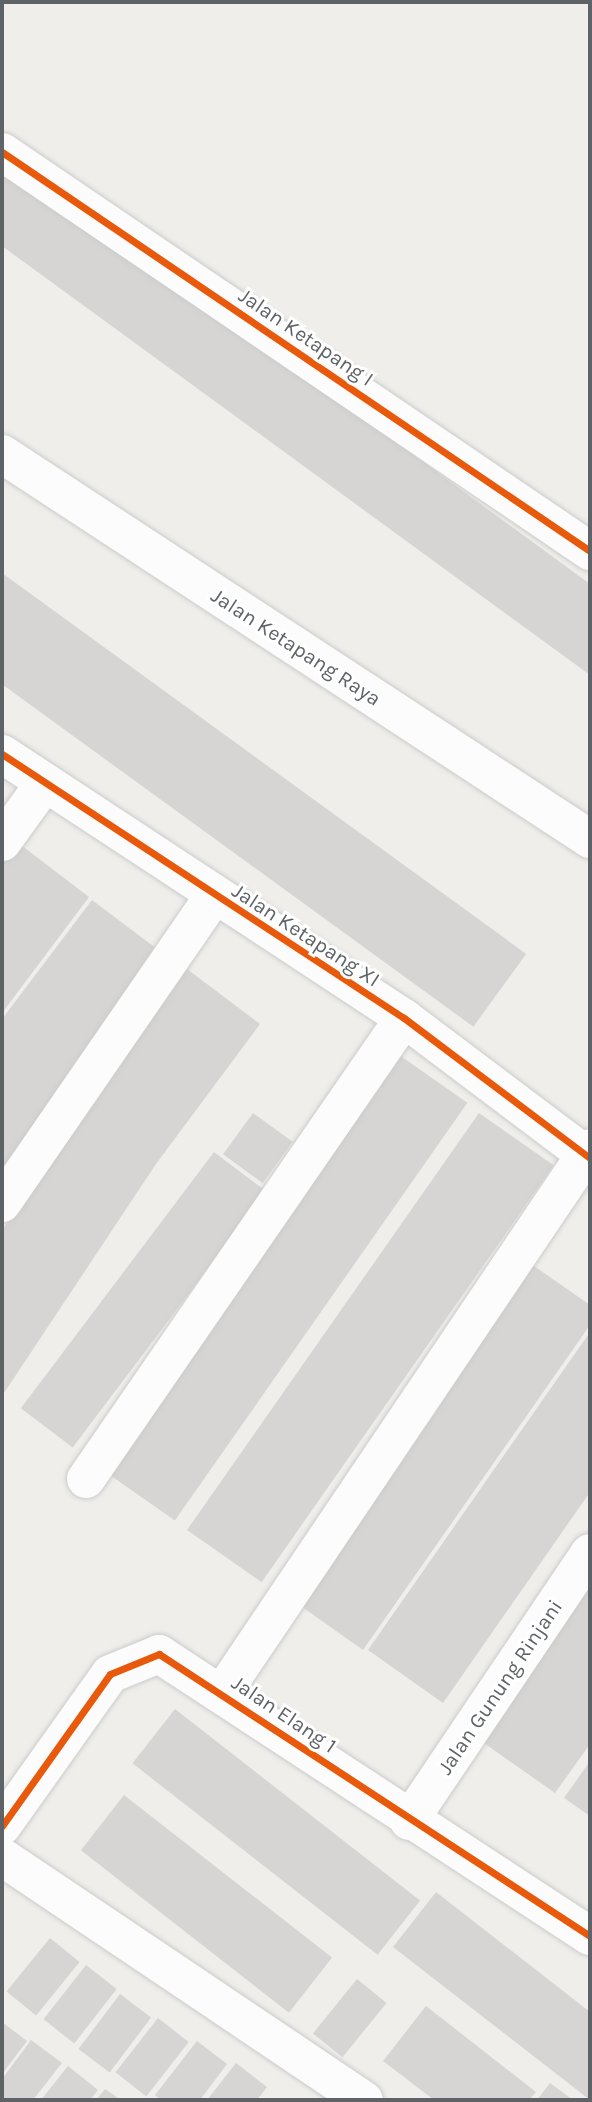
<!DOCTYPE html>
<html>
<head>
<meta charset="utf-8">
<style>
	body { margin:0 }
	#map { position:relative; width:592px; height:2102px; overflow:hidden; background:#efeeea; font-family:Karla,sans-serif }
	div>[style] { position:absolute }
	.building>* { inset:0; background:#d6d5d3; transform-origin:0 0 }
	.roads { filter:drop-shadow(0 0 2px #cbcccc) drop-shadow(0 0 2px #cbcccc) }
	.minor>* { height:38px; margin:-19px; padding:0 19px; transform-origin:19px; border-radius:19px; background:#fdfcfc }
	.cycleway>* { height:7px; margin:-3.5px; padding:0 3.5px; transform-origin:3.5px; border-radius:3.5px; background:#e8590c }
	span { translate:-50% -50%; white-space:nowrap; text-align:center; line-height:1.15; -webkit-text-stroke:6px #fff; paint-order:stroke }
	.street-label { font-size:21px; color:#5f6368 }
	.frame { position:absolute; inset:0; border:4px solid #5f6368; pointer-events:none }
</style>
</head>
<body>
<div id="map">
	<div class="building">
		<div style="clip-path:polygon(2px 154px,590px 584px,590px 675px,2px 246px)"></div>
		<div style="left:2px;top:573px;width:648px;height:90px;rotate:36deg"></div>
		<div style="clip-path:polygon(17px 842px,89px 897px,2px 1013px,2px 862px)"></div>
		<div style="clip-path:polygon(92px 900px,165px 955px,2px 1171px,2px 1019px)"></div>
		<div style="clip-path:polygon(187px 969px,260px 1024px,156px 1164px,2px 1396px,2px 1230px)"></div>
		<div style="left:392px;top:1050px;width:92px;height:510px;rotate:35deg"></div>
		<div style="left:253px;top:1113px;width:49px;height:51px;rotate:36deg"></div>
		<div style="left:479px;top:1113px;width:91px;height:509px;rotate:35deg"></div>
		<div style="left:214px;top:1152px;width:65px;height:321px;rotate:37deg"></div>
		<div style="clip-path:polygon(524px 1259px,590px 1305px,590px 1325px,363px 1650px,288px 1597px)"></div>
		<div style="clip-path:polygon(590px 1332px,590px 1492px,443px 1703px,368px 1650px)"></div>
		<div style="clip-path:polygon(590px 1583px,590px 1744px,555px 1793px,481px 1741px)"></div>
		<div style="left:175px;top:1709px;width:311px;height:69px;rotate:38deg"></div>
		<div style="clip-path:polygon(590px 1761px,590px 1816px,564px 1798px)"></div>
		<div style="left:124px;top:1795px;width:264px;height:70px;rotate:38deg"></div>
		<div style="clip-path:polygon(436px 1892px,590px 2012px,590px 2100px,393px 1947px)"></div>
		<div style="left:50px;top:1938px;width:38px;height:69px;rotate:39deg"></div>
		<div style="left:86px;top:1965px;width:39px;height:69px;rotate:38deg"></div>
		<div style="left:357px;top:1979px;width:38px;height:70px;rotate:39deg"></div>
		<div style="left:120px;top:1994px;width:39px;height:69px;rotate:37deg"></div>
		<div style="clip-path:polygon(426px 2006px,536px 2092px,529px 2100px,434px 2100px,383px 2061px)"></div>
		<div style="left:158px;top:2018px;width:39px;height:69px;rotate:38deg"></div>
		<div style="clip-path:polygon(2px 2022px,27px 2041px,2px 2074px)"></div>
		<div style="clip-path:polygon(31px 2040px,62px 2063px,33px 2100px,2px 2100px,2px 2079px)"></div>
		<div style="clip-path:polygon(197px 2041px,227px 2064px,200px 2100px,161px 2100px,155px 2095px)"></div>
		<div style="clip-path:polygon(236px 2063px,267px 2087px,257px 2100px,207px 2100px)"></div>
		<div style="clip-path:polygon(68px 2066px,98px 2090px,90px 2100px,41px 2100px)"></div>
		<div style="clip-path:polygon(550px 2083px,573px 2100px,537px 2100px)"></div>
		<div style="clip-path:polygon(105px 2089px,121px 2100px,96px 2100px)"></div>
	</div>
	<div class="roads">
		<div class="minor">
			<div style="left:2px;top:152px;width:711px;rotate:34.16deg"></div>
			<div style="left:2px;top:454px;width:703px;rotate:33.22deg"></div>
			<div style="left:2px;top:754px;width:481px;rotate:33.3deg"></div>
			<div style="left:404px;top:1018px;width:233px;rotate:37deg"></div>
			<div style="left:2px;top:842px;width:72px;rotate:-54.1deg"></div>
			<div style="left:2px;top:1203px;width:373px;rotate:-55.4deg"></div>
			<div style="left:86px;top:1479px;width:560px;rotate:-55.4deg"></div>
			<div style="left:223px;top:1692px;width:656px;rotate:-56deg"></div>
			<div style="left:409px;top:1821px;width:323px;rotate:-56deg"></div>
			<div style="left:2px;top:1826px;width:186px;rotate:-54.6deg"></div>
			<div style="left:110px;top:1674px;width:53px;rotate:-22.2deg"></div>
			<div style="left:159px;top:1654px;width:515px;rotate:33.2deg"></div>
			<div style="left:2px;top:1857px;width:436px;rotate:33.9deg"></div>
		</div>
	</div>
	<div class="cycleway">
		<div style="left:2px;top:152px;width:711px;rotate:34.16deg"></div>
		<div style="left:2px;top:754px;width:481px;rotate:33.3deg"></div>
		<div style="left:404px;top:1018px;width:233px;rotate:37deg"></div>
		<div style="left:2px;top:1826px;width:186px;rotate:-54.6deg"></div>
		<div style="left:110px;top:1674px;width:53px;rotate:-22.2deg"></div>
		<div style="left:159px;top:1654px;width:515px;rotate:33.2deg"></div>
	</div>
	<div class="street-label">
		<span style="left:306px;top:337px;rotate:34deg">Jalan Ketapang I</span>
		<span style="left:296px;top:647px;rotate:33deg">Jalan Ketapang Raya</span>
		<span style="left:306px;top:935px;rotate:33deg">Jalan Ketapang XI</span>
		<span style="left:500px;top:1687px;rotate:-56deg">Jalan Gunung Rinjani</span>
		<span style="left:284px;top:1714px;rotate:34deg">Jalan Elang 1</span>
	</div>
	<div class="frame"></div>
</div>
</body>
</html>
